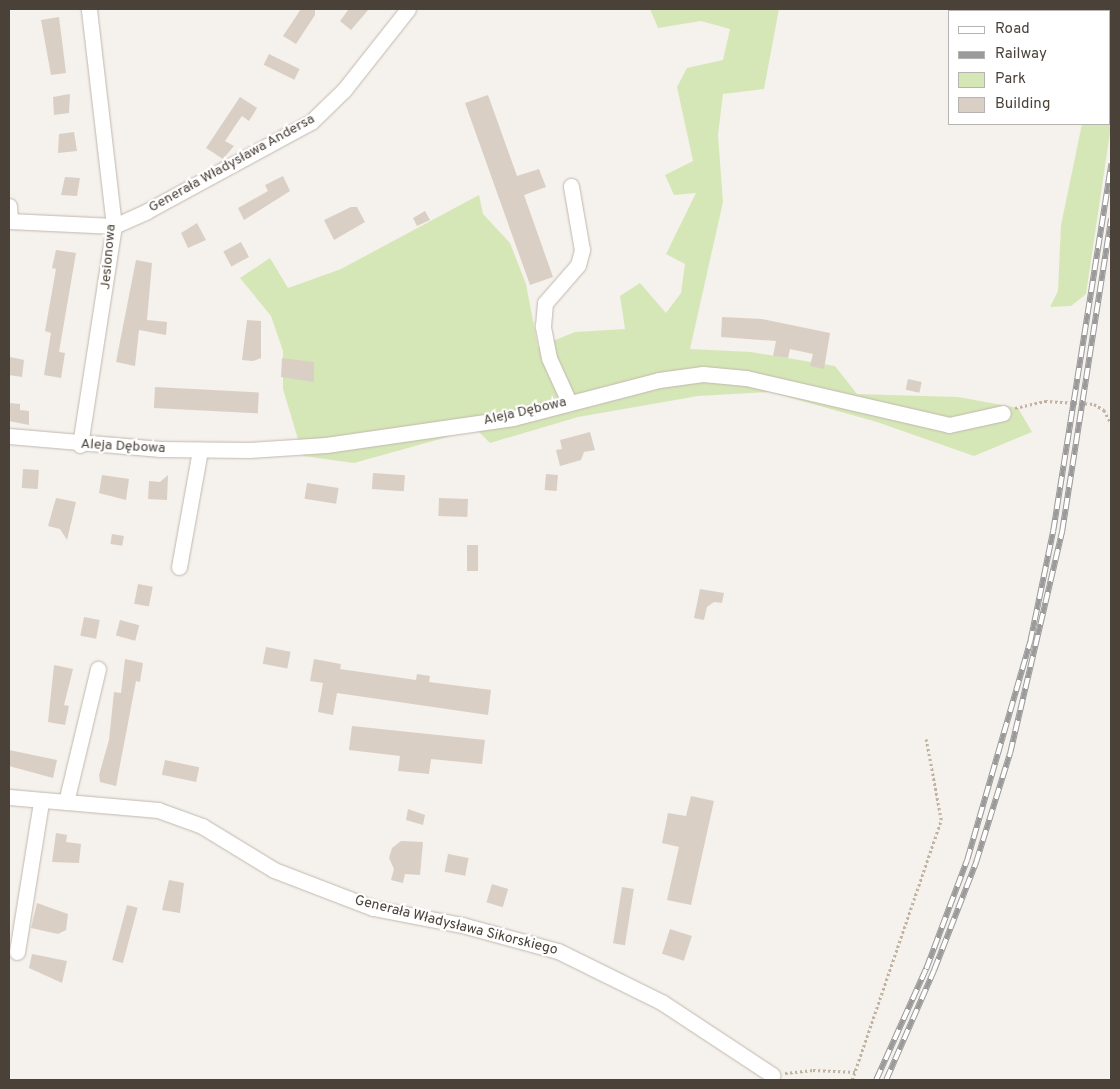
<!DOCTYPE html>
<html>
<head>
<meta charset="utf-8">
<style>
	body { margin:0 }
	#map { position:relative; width:1120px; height:1089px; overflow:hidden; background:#f5f1ec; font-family:Overpass,sans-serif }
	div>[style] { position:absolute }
	.green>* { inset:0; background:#d6e7b7 }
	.building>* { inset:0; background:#dacfc5; transform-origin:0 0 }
	.path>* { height:2.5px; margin-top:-1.25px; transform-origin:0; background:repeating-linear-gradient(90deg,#c2b3a0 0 2.5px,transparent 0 5px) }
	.roads { filter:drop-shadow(0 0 1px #c1b8ae) drop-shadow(0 0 1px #c1b8ae) }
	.minor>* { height:15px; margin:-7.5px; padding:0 7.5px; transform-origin:7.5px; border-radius:7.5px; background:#fff }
	.rail>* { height:5.5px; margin-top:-2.75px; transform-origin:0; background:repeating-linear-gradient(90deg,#fff 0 11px,#9a9a9a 0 22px); box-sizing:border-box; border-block:1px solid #9a9a9a }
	span { translate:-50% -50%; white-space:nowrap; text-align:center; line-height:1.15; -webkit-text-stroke:4.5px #fff; paint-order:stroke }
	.street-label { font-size:14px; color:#4a4239 }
	.frame { position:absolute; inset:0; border:10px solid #4a4239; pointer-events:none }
	.legend { position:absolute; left:948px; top:10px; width:162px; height:115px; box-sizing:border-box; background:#fff; border:1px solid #b7b3b0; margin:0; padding:6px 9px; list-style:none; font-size:15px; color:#4a4239 }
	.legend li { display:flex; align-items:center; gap:10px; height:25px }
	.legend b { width:25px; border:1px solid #b7b3b0 }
</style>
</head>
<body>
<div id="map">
	<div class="green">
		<div style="clip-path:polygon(650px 9px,779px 9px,764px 89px,723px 94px,718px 135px,723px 202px,690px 349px,751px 352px,835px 366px,857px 394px,958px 397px,1018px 408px,1032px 432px,974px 456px,877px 422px,770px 392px,698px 396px,578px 417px,490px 443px,476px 429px,354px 463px,303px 456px,283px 389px,283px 351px,271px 316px,240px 278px,270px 258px,288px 288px,341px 269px,479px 195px,483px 214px,510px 243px,526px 284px,538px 347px,575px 332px,625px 329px,620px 296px,640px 283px,666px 313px,681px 293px,685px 264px,666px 254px,696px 193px,674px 195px,665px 175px,693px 161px,677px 87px,687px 68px,723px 60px,730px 29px,701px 21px,658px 28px)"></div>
		<div style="clip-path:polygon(1062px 9px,1111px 9px,1111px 126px,1086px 294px,1071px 306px,1050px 307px,1058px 291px,1061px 225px,1082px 124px,1109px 124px,1109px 11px)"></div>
	</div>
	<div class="building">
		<div style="clip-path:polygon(301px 9px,315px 9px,315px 15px,296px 44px,283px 36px)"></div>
		<div style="clip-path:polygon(349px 9px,369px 9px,351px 30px,340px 21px)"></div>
		<div style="clip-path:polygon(59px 17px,66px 73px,51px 75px,41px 20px)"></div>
		<div style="left:269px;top:54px;width:34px;height:12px;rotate:26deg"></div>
		<div style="clip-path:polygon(70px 94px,69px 113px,54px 115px,53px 97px)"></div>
		<div style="clip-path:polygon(488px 95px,517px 176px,539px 169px,546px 187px,524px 195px,553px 277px,530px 285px,465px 103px)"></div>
		<div style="clip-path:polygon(240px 97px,257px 108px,249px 121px,242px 116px,237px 123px,225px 141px,234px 146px,223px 159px,206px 148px)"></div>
		<div style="clip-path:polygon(74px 132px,77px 151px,58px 153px,59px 134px)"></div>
		<div style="clip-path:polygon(283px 176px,290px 191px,244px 220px,238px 208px,268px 191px,265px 185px)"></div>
		<div style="clip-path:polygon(65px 177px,80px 178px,77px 196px,61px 195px)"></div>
		<div style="clip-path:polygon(351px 207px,357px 207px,365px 222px,334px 240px,324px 220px)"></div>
		<div style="clip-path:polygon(425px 211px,430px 220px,417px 226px,413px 218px)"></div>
		<div style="clip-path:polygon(197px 223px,206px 240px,188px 248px,181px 233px)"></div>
		<div style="left:241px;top:242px;width:17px;height:20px;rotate:62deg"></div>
		<div style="clip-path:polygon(56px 250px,76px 253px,59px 352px,65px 353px,61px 378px,44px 375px,51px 333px,45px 331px,56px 269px,52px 268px)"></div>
		<div style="clip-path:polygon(136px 260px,152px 263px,147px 320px,167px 322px,166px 335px,139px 330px,135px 366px,116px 362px)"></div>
		<div style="clip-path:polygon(722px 317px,762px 319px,830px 333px,824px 369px,810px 366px,813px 354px,790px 349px,788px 358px,773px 356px,776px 341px,721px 337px)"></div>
		<div style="clip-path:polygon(247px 320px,261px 321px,261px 358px,253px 361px,242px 360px)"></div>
		<div style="clip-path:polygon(10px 357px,24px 360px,22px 377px,9px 375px)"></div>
		<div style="clip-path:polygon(282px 358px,314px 362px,314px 382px,281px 377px)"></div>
		<div style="left:908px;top:379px;width:14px;height:11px;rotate:12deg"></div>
		<div style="left:155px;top:387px;width:104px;height:21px;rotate:3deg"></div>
		<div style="clip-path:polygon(9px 403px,20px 404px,20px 410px,29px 411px,29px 425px,9px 421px)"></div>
		<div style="clip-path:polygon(590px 432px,595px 450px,584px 452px,581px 460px,560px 466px,556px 450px,562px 449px,560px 440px)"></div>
		<div style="left:23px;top:469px;width:16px;height:19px;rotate:4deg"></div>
		<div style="left:373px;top:473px;width:32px;height:16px;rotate:4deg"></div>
		<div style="left:546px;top:474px;width:12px;height:16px;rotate:5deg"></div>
		<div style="clip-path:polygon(102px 475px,129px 479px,126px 500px,99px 493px)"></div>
		<div style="clip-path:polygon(168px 475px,167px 500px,148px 499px,149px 481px,160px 482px)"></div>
		<div style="left:307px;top:483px;width:32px;height:16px;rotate:9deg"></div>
		<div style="clip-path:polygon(56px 498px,76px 502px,67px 540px,60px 529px,48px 526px)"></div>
		<div style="left:439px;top:498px;width:29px;height:18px;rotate:2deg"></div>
		<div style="left:112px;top:534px;width:12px;height:10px;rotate:9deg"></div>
		<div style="left:467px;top:545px;width:11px;height:26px"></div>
		<div style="left:138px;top:584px;width:15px;height:20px;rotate:11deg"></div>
		<div style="clip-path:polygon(700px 589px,724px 593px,722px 603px,714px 602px,707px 607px,704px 620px,694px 618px)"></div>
		<div style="left:84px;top:617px;width:16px;height:19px;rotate:11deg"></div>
		<div style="left:120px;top:620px;width:20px;height:16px;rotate:15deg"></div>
		<div style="left:266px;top:647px;width:25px;height:17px;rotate:11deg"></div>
		<div style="clip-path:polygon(125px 659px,143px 663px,140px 682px,136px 681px,116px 786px,100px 782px,99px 775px,109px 740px,114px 692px,121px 693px)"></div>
		<div style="clip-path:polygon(314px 659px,341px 664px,340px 669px,416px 680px,417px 674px,430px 676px,429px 682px,491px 690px,488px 715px,337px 693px,333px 715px,318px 712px,323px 683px,310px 681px)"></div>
		<div style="clip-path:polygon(54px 665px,73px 669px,64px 705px,69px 706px,65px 725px,48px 722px)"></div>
		<div style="clip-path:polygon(352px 726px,485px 740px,482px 764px,431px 759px,429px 774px,398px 771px,400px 756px,349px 750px)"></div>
		<div style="clip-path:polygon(9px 750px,57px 760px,53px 778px,9px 766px)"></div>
		<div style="left:165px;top:760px;width:35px;height:15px;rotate:12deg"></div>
		<div style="clip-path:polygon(691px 796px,714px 801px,691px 905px,667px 900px,679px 847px,662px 843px,668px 813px,686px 816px)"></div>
		<div style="clip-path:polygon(408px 809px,425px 815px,423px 825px,406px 820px)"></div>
		<div style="clip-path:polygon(56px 833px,67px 835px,66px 842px,81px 844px,79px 863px,52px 862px)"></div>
		<div style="clip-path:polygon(401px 841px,423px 842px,420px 875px,405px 874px,403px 883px,391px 880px,394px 869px,389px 858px,392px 848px)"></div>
		<div style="left:448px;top:854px;width:21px;height:18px;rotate:11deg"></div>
		<div style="clip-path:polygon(169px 880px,184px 883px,180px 913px,162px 910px)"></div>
		<div style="left:492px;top:884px;width:17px;height:19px;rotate:17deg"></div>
		<div style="left:622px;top:887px;width:12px;height:57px;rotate:9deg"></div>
		<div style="clip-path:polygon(37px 903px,68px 914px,66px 930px,58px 934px,31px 928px)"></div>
		<div style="left:127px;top:905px;width:11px;height:57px;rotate:15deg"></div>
		<div style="left:670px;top:929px;width:23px;height:26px;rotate:18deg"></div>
		<div style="clip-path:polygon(32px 954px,67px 961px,62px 983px,29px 968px)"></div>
	</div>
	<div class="path">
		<div style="left:1015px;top:408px;width:31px;rotate:-13deg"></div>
		<div style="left:1045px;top:401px;width:49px;rotate:3.5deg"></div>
		<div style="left:1094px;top:404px;width:12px;rotate:31deg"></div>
		<div style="left:1104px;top:410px;width:15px;rotate:62deg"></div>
		<div style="left:785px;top:1073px;width:28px;rotate:-6deg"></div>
		<div style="left:813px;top:1070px;width:42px;rotate:2.7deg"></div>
		<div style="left:852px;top:1080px;width:275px;rotate:-71.1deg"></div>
		<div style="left:941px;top:820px;width:82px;rotate:-100.5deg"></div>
	</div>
	<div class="roads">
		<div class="minor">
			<div style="left:9px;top:206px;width:15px;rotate:86deg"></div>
			<div style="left:9px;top:221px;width:105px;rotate:2.7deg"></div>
			<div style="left:114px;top:226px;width:36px;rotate:-24deg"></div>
			<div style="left:147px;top:211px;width:187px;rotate:-28.5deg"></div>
			<div style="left:311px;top:122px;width:46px;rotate:-44.1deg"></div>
			<div style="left:344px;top:90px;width:103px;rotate:-51.7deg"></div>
			<div style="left:569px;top:402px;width:48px;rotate:-114.4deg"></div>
			<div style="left:549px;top:358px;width:33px;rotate:-101deg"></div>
			<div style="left:543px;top:326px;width:23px;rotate:-85deg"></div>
			<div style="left:545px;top:303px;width:50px;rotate:-49deg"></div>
			<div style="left:578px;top:265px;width:16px;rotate:-75deg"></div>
			<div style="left:582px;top:250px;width:65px;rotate:-99.8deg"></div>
			<div style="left:9px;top:436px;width:152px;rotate:4.9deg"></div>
			<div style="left:160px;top:449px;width:89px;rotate:0.6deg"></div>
			<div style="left:249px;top:450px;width:77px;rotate:-3.7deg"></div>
			<div style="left:326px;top:445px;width:189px;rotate:-8.2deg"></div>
			<div style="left:513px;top:418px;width:151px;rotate:-14.6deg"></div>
			<div style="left:659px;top:380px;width:44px;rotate:-7.8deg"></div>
			<div style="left:703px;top:374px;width:43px;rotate:5.3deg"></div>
			<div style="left:746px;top:378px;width:208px;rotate:13deg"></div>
			<div style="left:949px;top:425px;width:55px;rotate:-12.5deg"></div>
			<div style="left:80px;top:445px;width:222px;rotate:-81.2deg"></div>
			<div style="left:114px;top:226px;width:218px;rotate:-96.6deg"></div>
			<div style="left:179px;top:567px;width:119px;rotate:-79.8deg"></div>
			<div style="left:9px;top:797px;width:150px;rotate:5deg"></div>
			<div style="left:158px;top:810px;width:47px;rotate:20deg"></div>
			<div style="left:202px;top:826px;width:84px;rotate:31.4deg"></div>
			<div style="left:274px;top:870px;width:106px;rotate:21deg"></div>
			<div style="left:373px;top:908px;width:91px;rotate:10.8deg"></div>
			<div style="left:462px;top:925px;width:99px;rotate:15.2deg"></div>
			<div style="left:558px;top:951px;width:117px;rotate:26.3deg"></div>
			<div style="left:663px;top:1003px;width:131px;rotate:33.4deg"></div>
			<div style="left:66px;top:802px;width:137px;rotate:-76.5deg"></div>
			<div style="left:17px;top:952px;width:152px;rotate:-80.9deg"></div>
		</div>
	</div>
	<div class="rail">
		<div style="left:876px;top:1080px;width:122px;rotate:-65.8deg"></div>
		<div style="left:926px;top:969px;width:116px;rotate:-69.4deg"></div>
		<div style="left:967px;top:860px;width:227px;rotate:-73.9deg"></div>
		<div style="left:1030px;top:642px;width:113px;rotate:-78.3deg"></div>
		<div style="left:1053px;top:531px;width:372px;rotate:-81deg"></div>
		<div style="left:886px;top:1080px;width:120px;rotate:-66.4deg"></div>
		<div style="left:934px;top:970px;width:116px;rotate:-68.7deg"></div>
		<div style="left:976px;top:862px;width:114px;rotate:-72.7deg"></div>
		<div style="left:1010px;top:753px;width:228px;rotate:-76.8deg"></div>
		<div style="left:1062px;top:531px;width:316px;rotate:-81.1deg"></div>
	</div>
	<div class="street-label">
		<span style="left:232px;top:164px;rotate:-29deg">Generała Władysława Andersa</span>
		<span style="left:109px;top:257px;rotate:-85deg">Jesionowa</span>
		<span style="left:525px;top:412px;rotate:-13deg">Aleja Dębowa</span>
		<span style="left:123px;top:447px;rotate:3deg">Aleja Dębowa</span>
		<span style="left:456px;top:926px;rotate:14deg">Generała Władysława Sikorskiego</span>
	</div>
	<div class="frame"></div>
	<ul class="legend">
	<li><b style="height:6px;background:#fff"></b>Road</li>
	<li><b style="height:6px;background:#9a9a9a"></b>Railway</li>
	<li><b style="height:14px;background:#d6e7b7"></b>Park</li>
	<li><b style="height:14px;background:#dacfc5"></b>Building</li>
	</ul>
</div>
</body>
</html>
